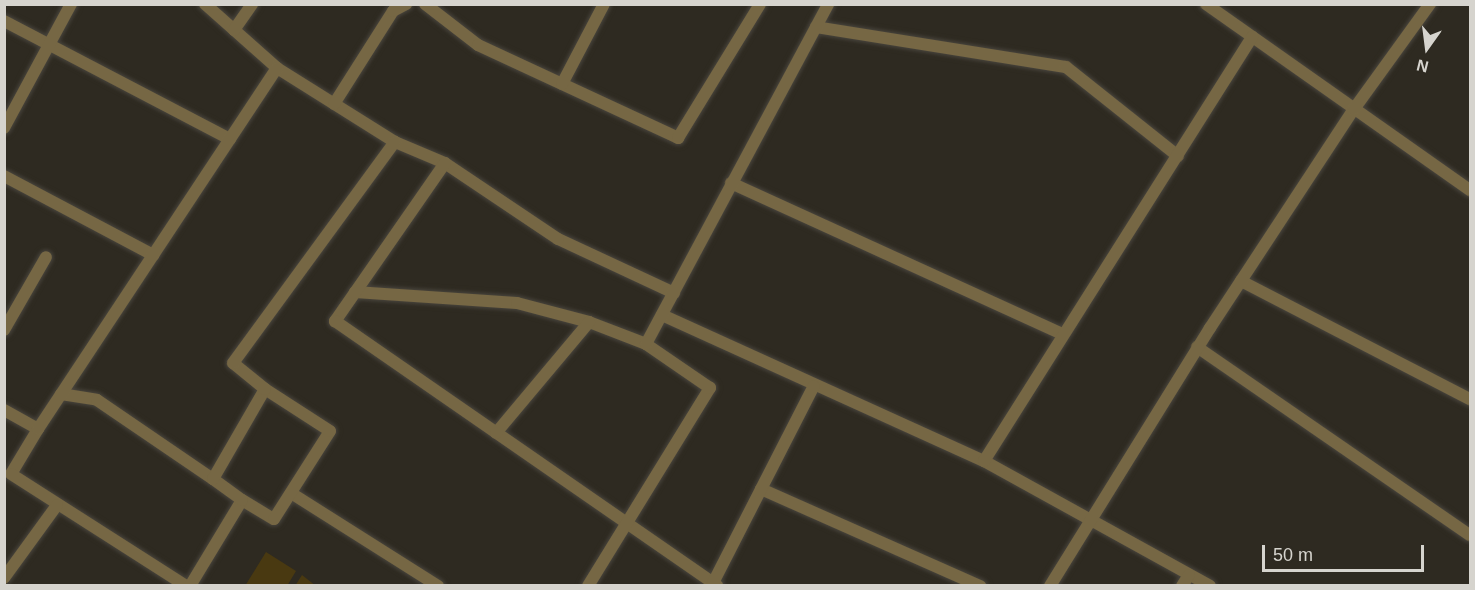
<!DOCTYPE html>
<html>
<head>
<meta charset="utf-8">
<style>
	body { margin:0 }
	#map { position:relative; width:1475px; height:590px; overflow:hidden; background:#2e2a21; font-family:Arial,sans-serif }
	div>[style] { position:absolute }
	.building>* { inset:0; background:#493911 }
	.roads { filter:drop-shadow(0 0 2px #49453d) drop-shadow(0 0 2px #49453d) }
	.minor>* { height:12px; margin:-6px; padding:0 6px; transform-origin:6px; border-radius:6px; background:#766744 }
	span { translate:-50% -50%; white-space:nowrap; text-align:center; line-height:1.15; -webkit-text-stroke:4.5px #2e2a21; paint-order:stroke }
	.frame { position:absolute; inset:0; border:6px solid #d6d4ce; pointer-events:none }
	.north { position:absolute; left:1397px; top:18px; width:60px; height:60px; -webkit-text-stroke:4px #2e2a21; paint-order:stroke; rotate:194deg; font-size:16px; font-weight:700; line-height:24px; text-align:center; color:#d6d4ce }
	.north::after { content:''; display:block; margin:auto; width:21px; height:27px; background:#d6d4ce; clip-path:polygon(50% 0,100% 100%,50% 72%,0 100%) }
	.scale { position:absolute; left:1262px; top:545px; width:162px; height:27px; box-sizing:border-box; border:3px solid #d6d4ce; border-top:0; padding-left:8px; font-size:18px; line-height:21px; white-space:nowrap; color:#d6d4ce; -webkit-text-stroke:4px #2e2a21; paint-order:stroke }
</style>
</head>
<body>
<div id="map">
	<div class="building">
		<div style="clip-path:polygon(266px 552px,296px 571px,287px 586px,245px 586px)"></div>
		<div style="clip-path:polygon(302px 575px,316px 586px,295px 586px)"></div>
	</div>
	<div class="roads">
		<div class="minor">
			<div style="left:205px;top:4px;width:96px;rotate:41.6deg"></div>
			<div style="left:277px;top:68px;width:139px;rotate:32.1deg"></div>
			<div style="left:395px;top:142px;width:54px;rotate:22.8deg"></div>
			<div style="left:425px;top:4px;width:67px;rotate:37.7deg"></div>
			<div style="left:478px;top:45px;width:221px;rotate:24.9deg"></div>
			<div style="left:678px;top:138px;width:157px;rotate:-58.5deg"></div>
			<div style="left:1206px;top:4px;width:323px;rotate:35.2deg"></div>
			<div style="left:4px;top:21px;width:255px;rotate:27.6deg"></div>
			<div style="left:816px;top:27px;width:253px;rotate:9.1deg"></div>
			<div style="left:1066px;top:67px;width:143px;rotate:38.5deg"></div>
			<div style="left:234px;top:30px;width:32px;rotate:-55deg"></div>
			<div style="left:562px;top:84px;width:90px;rotate:-62.3deg"></div>
			<div style="left:334px;top:104px;width:110px;rotate:-57.6deg"></div>
			<div style="left:393px;top:11px;width:15px;rotate:-28deg"></div>
			<div style="left:4px;top:128px;width:141px;rotate:-61.6deg"></div>
			<div style="left:4px;top:176px;width:169px;rotate:27.9deg"></div>
			<div style="left:731px;top:183px;width:364px;rotate:24.5deg"></div>
			<div style="left:1241px;top:281px;width:258px;rotate:27.3deg"></div>
			<div style="left:355px;top:292px;width:162px;rotate:3.9deg"></div>
			<div style="left:517px;top:303px;width:74px;rotate:14.8deg"></div>
			<div style="left:589px;top:322px;width:61px;rotate:21.1deg"></div>
			<div style="left:674px;top:293px;width:128px;rotate:-155deg"></div>
			<div style="left:558px;top:239px;width:136px;rotate:-146.1deg"></div>
			<div style="left:445px;top:163px;width:193px;rotate:124.8deg"></div>
			<div style="left:335px;top:321px;width:465px;rotate:34.7deg"></div>
			<div style="left:662px;top:315px;width:354px;rotate:24.4deg"></div>
			<div style="left:984px;top:461px;width:258px;rotate:28.9deg"></div>
			<div style="left:4px;top:330px;width:84px;rotate:-60.1deg"></div>
			<div style="left:1197px;top:347px;width:331px;rotate:34.6deg"></div>
			<div style="left:61px;top:394px;width:36px;rotate:9deg"></div>
			<div style="left:97px;top:400px;width:140px;rotate:34.3deg"></div>
			<div style="left:4px;top:410px;width:39px;rotate:29deg"></div>
			<div style="left:38px;top:429px;width:52px;rotate:121deg"></div>
			<div style="left:11px;top:474px;width:208px;rotate:32.6deg"></div>
			<div style="left:38px;top:429px;width:433px;rotate:-56.5deg"></div>
			<div style="left:496px;top:433px;width:145px;rotate:-50deg"></div>
			<div style="left:984px;top:461px;width:502px;rotate:-57.7deg"></div>
			<div style="left:761px;top:489px;width:240px;rotate:23.9deg"></div>
			<div style="left:291px;top:493px;width:174px;rotate:32.3deg"></div>
			<div style="left:242px;top:500px;width:37px;rotate:31deg"></div>
			<div style="left:274px;top:519px;width:104px;rotate:-57.5deg"></div>
			<div style="left:330px;top:431px;width:77px;rotate:-147.1deg"></div>
			<div style="left:4px;top:578px;width:90px;rotate:-54deg"></div>
			<div style="left:713px;top:583px;width:221px;rotate:-62.9deg"></div>
			<div style="left:190px;top:586px;width:100px;rotate:-58.8deg"></div>
			<div style="left:242px;top:500px;width:36px;rotate:-144deg"></div>
			<div style="left:213px;top:479px;width:104px;rotate:-60deg"></div>
			<div style="left:265px;top:389px;width:41px;rotate:-140.9deg"></div>
			<div style="left:233px;top:363px;width:274px;rotate:-53.8deg"></div>
			<div style="left:588px;top:586px;width:233px;rotate:-58.4deg"></div>
			<div style="left:710px;top:388px;width:78px;rotate:-145.5deg"></div>
			<div style="left:646px;top:344px;width:386px;rotate:-61.8deg"></div>
			<div style="left:1050px;top:586px;width:304px;rotate:-58.2deg"></div>
			<div style="left:1210px;top:328px;width:262px;rotate:-56.7deg"></div>
			<div style="left:1354px;top:109px;width:130px;rotate:-54.1deg"></div>
			<div style="left:1182px;top:586px;width:13px;rotate:-58deg"></div>
		</div>
	</div>
	<div class="frame"></div>
	<div class="north">N</div>
	<div class="scale">50 m</div>
</div>
</body>
</html>
